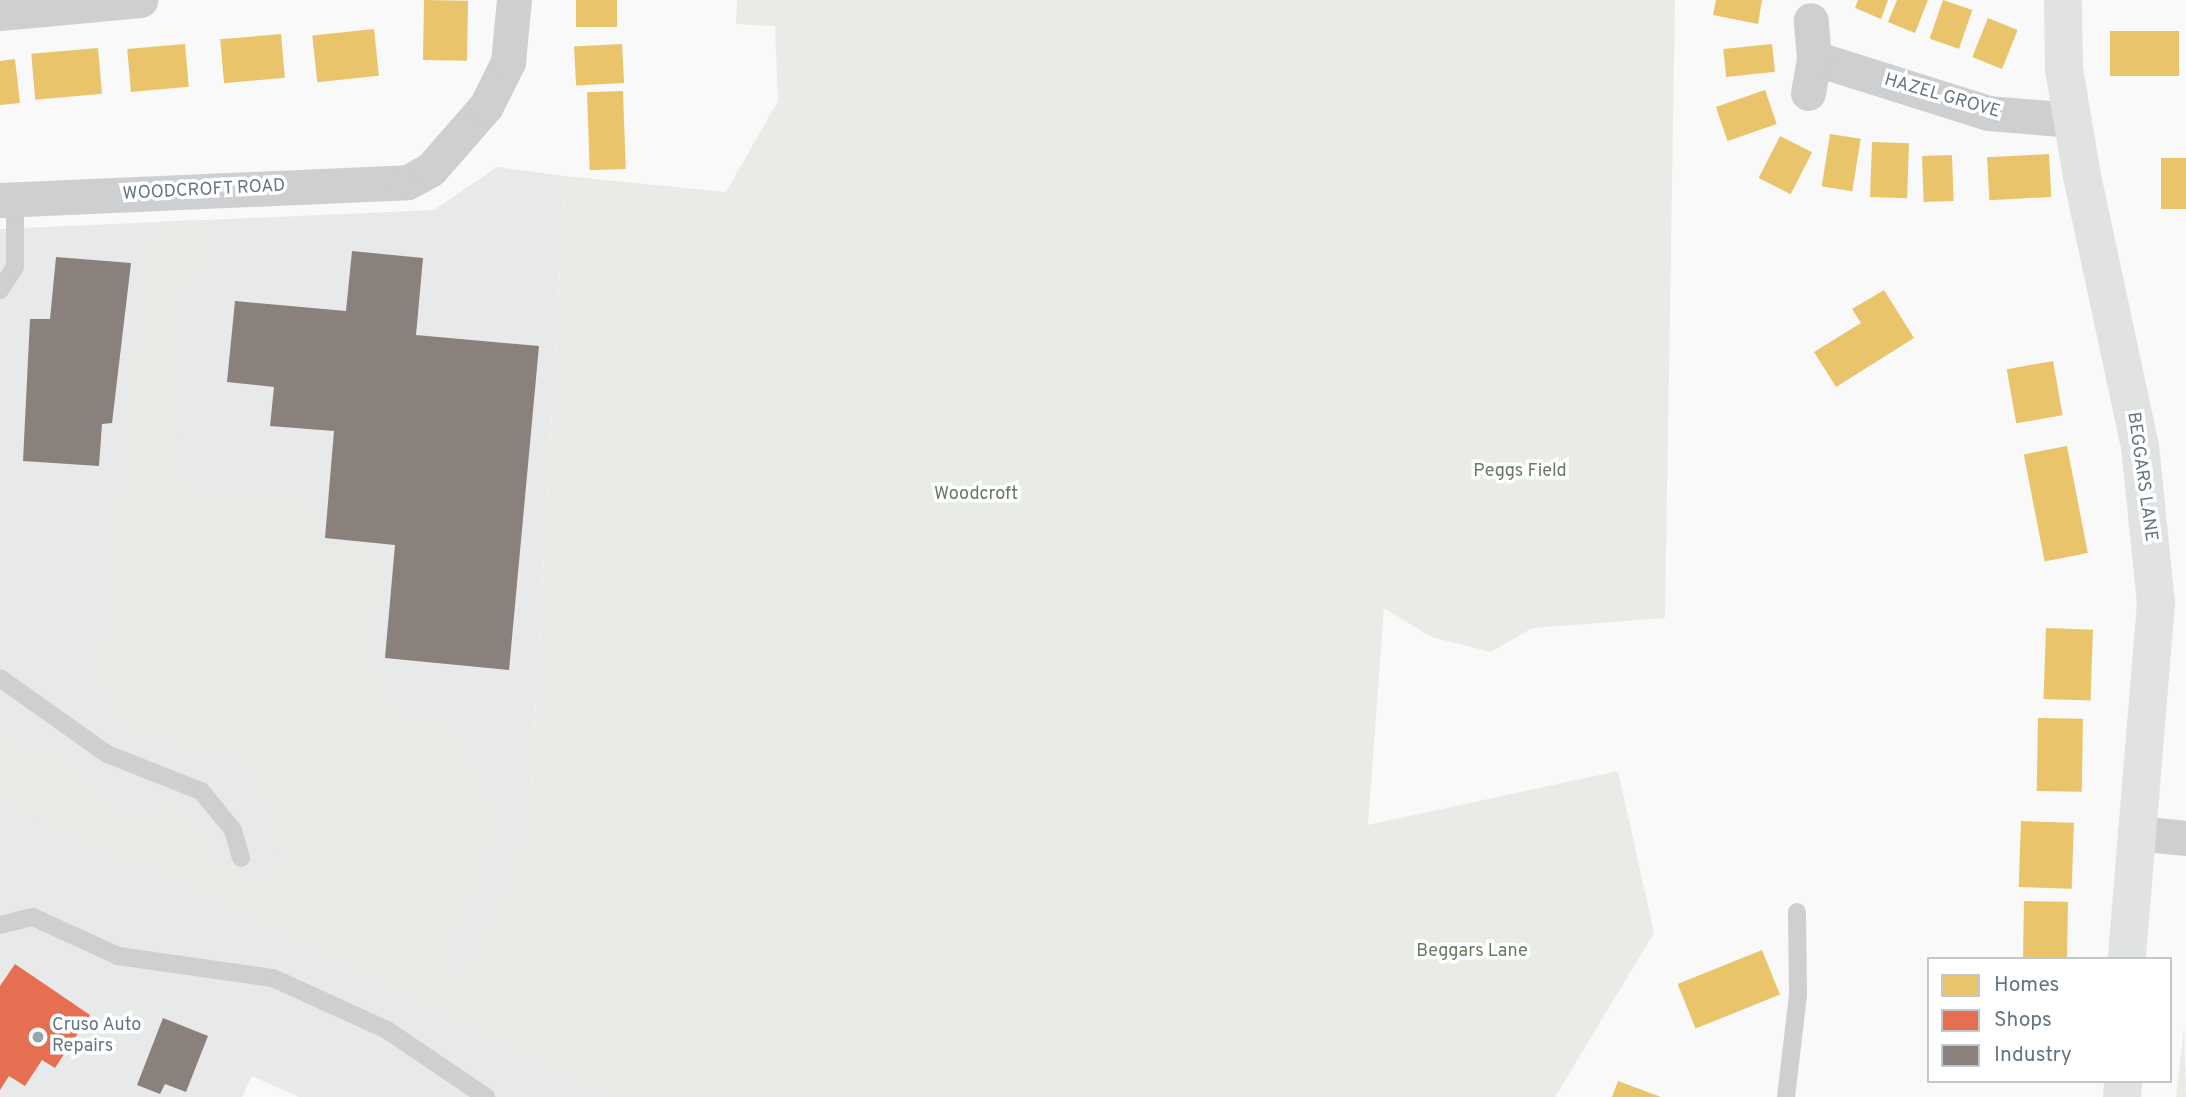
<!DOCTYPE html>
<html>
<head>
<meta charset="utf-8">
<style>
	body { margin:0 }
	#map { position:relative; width:2186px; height:1097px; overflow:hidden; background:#f9f9f9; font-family:Overpass,sans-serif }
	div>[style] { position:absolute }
	.built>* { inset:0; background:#e8e9e9 }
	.green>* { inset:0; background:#e8ebe6 }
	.homes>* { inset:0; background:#e9c46a; transform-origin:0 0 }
	.shops>* { inset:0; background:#e76f51 }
	.industry>* { inset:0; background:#8a817c }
	.lane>* { height:18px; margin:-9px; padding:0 9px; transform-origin:9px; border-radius:9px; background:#cecfd0 }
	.street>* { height:35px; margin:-17.5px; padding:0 17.5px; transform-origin:17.5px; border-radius:17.5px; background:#cecfd0 }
	.secondary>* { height:38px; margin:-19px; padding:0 19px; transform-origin:19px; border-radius:19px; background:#e1e2e2 }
	.dots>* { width:19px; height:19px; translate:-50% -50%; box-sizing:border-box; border:4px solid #fff; border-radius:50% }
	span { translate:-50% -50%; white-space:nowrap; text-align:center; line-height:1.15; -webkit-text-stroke:7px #fff; paint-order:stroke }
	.street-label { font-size:18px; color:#657683 }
	.park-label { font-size:18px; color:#687a64 }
	.poi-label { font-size:18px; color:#657683 }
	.left { translate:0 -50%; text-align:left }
	.legend { position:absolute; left:1927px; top:957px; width:245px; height:126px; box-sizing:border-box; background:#fff; border:2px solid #c1c8cd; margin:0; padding:9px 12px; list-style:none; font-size:21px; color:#657683 }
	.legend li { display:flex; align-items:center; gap:14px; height:35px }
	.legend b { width:35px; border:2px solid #c1c8cd }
</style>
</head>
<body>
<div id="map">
	<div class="built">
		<div style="clip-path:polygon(497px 167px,565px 176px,529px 824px,450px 1019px,608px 1097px,299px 1097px,252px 1076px,242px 1097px,0 1097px,0 229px,434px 210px)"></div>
	</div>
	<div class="green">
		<div style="clip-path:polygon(737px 0,1675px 0,1665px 618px,1532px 628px,1491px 652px,1431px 637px,1384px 608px,1368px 825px,1618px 771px,1654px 933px,1555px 1097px,608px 1097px,0 797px,2px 739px,54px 756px,88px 789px,122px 810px,142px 811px,168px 801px,187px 813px,204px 847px,222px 866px,261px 878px,279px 867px,280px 846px,252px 771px,222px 750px,148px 739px,119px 720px,93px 667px,117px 601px,113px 525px,124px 480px,123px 443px,153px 222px,194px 220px,206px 230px,212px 249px,181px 287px,175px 480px,208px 501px,295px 496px,310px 503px,318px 548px,377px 550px,384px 558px,367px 662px,409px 720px,443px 725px,463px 744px,492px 803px,491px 843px,445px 957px,461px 992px,529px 824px,565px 176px,726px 192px,778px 101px,775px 26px,736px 24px)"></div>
		<div style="clip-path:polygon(2184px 1027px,2186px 1097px,2176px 1097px)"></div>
	</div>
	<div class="homes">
		<div style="left:424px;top:0;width:44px;height:60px;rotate:1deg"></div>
		<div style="left:576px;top:0;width:41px;height:27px"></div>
		<div style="clip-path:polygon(1716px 0,1762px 0,1758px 24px,1713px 15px)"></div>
		<div style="clip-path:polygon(1858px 0,1888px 0,1881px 19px,1855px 8px)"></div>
		<div style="clip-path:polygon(1897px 0,1928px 0,1915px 33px,1888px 22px)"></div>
		<div style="left:1943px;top:0;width:31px;height:41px;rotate:19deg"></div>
		<div style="left:1988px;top:18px;width:32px;height:42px;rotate:22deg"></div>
		<div style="left:374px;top:29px;width:47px;height:62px;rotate:84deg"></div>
		<div style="left:2110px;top:31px;width:69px;height:45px"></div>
		<div style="left:281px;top:34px;width:44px;height:61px;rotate:85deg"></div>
		<div style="left:185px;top:44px;width:43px;height:58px;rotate:85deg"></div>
		<div style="left:622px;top:44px;width:39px;height:48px;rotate:87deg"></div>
		<div style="left:1772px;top:44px;width:28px;height:49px;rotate:84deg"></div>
		<div style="left:98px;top:48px;width:46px;height:67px;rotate:85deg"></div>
		<div style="clip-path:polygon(15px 59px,20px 103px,0 105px,0 61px)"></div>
		<div style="left:1765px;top:90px;width:36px;height:52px;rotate:71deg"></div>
		<div style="left:623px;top:91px;width:78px;height:36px;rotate:88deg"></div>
		<div style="left:1830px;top:134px;width:31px;height:53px;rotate:9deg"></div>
		<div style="left:1780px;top:136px;width:36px;height:47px;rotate:27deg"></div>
		<div style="left:1872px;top:142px;width:37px;height:55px;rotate:2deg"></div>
		<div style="left:2049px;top:154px;width:43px;height:62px;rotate:87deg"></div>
		<div style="left:1952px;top:155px;width:46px;height:30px;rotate:88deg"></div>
		<div style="left:2161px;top:158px;width:25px;height:51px"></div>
		<div style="clip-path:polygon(1884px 290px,1914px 338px,1836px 387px,1814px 352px,1861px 323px,1852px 309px)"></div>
		<div style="left:2053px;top:361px;width:55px;height:47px;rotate:80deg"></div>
		<div style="left:2067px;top:446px;width:109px;height:44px;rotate:79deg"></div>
		<div style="left:2046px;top:628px;width:47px;height:71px;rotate:2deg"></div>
		<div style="left:2038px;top:718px;width:45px;height:73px;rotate:1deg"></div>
		<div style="left:2021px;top:821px;width:53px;height:66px;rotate:2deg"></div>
		<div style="left:2024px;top:901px;width:44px;height:58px;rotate:1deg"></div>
		<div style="left:1762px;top:950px;width:48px;height:91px;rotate:68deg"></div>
		<div style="clip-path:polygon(1618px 1081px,1661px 1097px,1612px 1097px)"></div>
	</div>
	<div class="shops">
		<div style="clip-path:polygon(15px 964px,90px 1015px,55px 1068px,42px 1060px,25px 1086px,9px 1076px,0 1090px,0 986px)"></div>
	</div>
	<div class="industry">
		<div style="clip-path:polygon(352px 251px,423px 258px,416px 335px,539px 346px,509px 670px,385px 658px,395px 545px,325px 538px,334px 431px,270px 426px,274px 387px,227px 382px,235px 301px,346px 311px)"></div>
		<div style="clip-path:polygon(56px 257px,131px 263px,112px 423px,102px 424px,99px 466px,23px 461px,30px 319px,50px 319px)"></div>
		<div style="clip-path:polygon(163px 1018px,208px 1036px,186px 1092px,165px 1084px,160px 1094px,137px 1085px)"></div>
	</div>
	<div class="lane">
		<div style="left:0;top:290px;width:27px;rotate:-57deg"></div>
		<div style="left:15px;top:267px;width:67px;rotate:-90deg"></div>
		<div style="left:0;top:678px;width:131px;rotate:35.4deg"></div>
		<div style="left:107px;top:754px;width:101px;rotate:21.5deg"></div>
		<div style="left:201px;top:791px;width:50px;rotate:50.6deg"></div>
		<div style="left:233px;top:830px;width:29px;rotate:74deg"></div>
		<div style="left:0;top:925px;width:34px;rotate:-14deg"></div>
		<div style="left:33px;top:917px;width:94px;rotate:24.6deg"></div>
		<div style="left:118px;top:956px;width:157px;rotate:8.1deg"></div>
		<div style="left:273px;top:978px;width:125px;rotate:24.5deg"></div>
		<div style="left:387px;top:1030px;width:120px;rotate:34.1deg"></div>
		<div style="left:1786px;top:1097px;width:103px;rotate:-83.3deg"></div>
		<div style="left:1798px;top:995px;width:83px;rotate:-90.7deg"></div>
	</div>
	<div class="street">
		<div style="left:0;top:13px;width:141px;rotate:-5.3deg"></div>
		<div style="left:1814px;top:58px;width:182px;rotate:17.5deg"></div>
		<div style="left:1988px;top:113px;width:86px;rotate:4.7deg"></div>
		<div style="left:1808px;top:93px;width:36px;rotate:-80deg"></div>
		<div style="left:1814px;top:58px;width:38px;rotate:-95deg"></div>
		<div style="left:0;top:200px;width:408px;rotate:-2.5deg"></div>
		<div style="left:408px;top:182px;width:26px;rotate:-29deg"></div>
		<div style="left:431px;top:169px;width:84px;rotate:-48.9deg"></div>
		<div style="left:486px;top:106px;width:49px;rotate:-63.4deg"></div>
		<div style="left:508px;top:62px;width:62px;rotate:-84.5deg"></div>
		<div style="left:2135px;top:833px;width:51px;rotate:5.6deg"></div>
	</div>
	<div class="secondary">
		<div style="left:2063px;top:0;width:69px;rotate:89.2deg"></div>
		<div style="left:2064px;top:69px;width:109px;rotate:80.5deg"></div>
		<div style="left:2082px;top:176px;width:276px;rotate:77.9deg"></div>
		<div style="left:2140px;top:446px;width:158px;rotate:84.2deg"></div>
		<div style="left:2156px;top:603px;width:357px;rotate:94.7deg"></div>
		<div style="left:2122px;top:1097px;width:16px;rotate:-86deg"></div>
	</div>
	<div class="dots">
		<div style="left:38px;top:1037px;background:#99a4ac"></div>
	</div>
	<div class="street-label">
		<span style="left:1942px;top:97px;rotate:16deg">HAZEL GROVE</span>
		<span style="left:204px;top:191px;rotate:-3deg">WOODCROFT ROAD</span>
		<span style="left:2141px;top:477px;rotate:82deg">BEGGARS LANE</span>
	</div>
	<div class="park-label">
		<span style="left:1520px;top:472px">Peggs Field</span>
		<span style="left:976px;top:495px">Woodcroft</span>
		<span style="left:1472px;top:952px">Beggars Lane</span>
	</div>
	<div class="poi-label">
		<span class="left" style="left:52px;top:1037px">Cruso Auto<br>Repairs</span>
	</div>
	<ul class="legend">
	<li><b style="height:19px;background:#e9c46a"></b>Homes</li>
	<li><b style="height:19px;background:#e76f51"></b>Shops</li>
	<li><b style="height:19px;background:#8a817c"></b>Industry</li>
	</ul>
</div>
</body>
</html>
